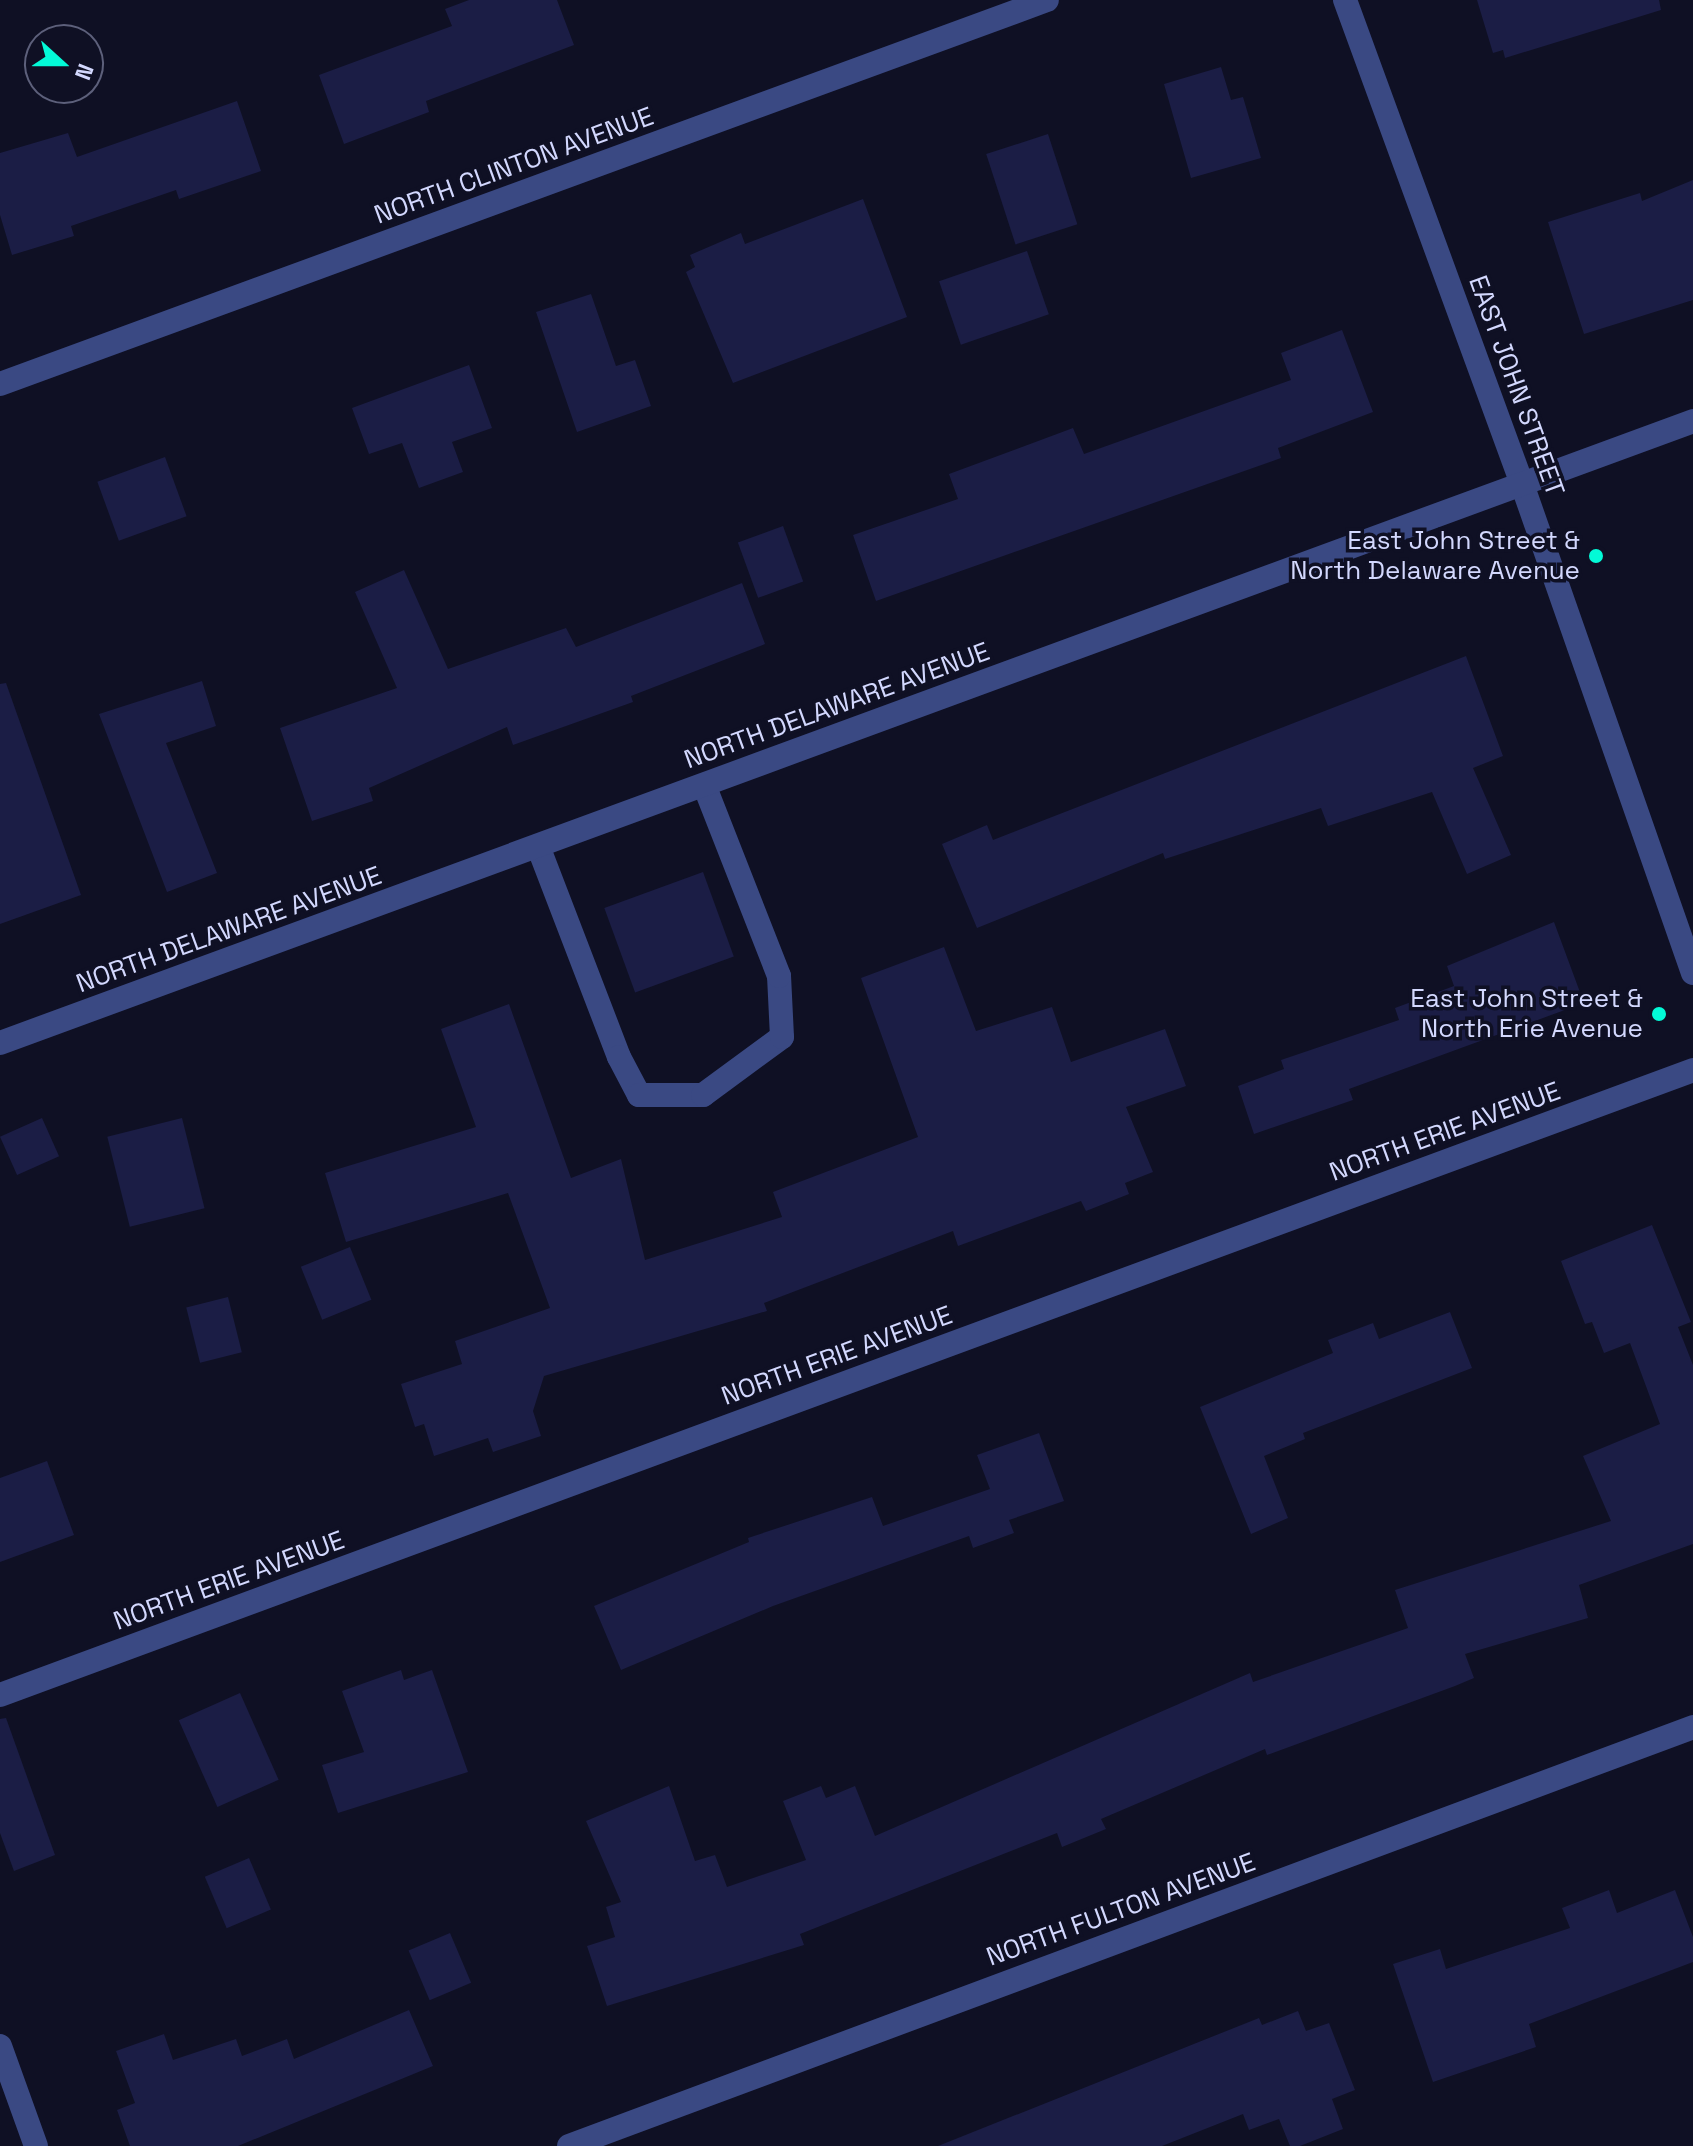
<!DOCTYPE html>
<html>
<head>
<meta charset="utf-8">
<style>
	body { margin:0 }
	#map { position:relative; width:1693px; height:2146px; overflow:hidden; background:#0f1024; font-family:"Space Grotesk",sans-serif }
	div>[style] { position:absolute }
	.building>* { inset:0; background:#1b1d45; transform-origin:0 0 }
	.minor>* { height:24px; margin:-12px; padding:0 12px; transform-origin:12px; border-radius:12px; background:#3a4983 }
	.dots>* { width:22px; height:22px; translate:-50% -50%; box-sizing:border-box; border:4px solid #0f1024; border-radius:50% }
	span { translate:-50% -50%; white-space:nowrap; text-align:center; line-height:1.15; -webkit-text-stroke:7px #0f1024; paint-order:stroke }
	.street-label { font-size:26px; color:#d3d8fe }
	.poi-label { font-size:26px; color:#d3d8fe }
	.right { translate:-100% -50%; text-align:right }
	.north { position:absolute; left:24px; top:24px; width:80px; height:80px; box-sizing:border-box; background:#0f1024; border:2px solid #5d607b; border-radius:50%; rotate:111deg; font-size:22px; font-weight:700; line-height:32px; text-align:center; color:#d3d8fe }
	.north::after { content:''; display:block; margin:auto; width:28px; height:36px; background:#03fad7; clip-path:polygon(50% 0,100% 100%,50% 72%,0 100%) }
</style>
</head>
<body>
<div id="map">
	<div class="building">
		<div style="clip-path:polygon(469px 0,557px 0,574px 45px,426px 101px,429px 112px,344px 144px,319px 75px,452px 26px,445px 9px)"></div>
		<div style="clip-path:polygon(1477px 0,1659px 0,1661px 10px,1505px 58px,1503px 50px,1493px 53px)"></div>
		<div style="clip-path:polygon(1221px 67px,1231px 100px,1243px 97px,1261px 158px,1191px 178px,1164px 84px)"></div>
		<div style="clip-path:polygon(237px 101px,261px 171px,179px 199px,176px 190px,71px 226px,74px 236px,12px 255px,0 215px,0 153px,68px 133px,77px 157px)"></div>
		<div style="left:1048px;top:134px;width:95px;height:65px;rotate:72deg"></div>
		<div style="clip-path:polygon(1693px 180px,1693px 300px,1584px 334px,1548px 222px,1640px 193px,1642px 201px)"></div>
		<div style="clip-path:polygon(863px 199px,907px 317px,733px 383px,686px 272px,695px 267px,690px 255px,741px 233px,745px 244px)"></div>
		<div style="left:1027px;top:251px;width:67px;height:93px;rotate:71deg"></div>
		<div style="clip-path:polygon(591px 294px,616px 366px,635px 360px,651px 406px,577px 432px,536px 312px)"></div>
		<div style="clip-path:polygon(1342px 330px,1373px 412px,1278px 448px,1281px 458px,876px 601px,853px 535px,958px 499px,949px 474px,1073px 428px,1084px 454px,1291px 380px,1281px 353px)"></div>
		<div style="clip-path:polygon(469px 365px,492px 428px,452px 442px,463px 472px,419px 488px,402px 443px,369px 454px,352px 408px)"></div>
		<div style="left:165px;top:457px;width:63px;height:72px;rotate:70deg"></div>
		<div style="left:783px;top:526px;width:59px;height:48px;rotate:70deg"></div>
		<div style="clip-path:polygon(404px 570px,448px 669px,566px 628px,576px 647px,742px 583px,765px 644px,631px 696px,633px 702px,513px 745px,507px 727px,369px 788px,373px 801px,312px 821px,280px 728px,397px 688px,355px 592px)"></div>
		<div style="clip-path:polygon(1466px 656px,1503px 756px,1473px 768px,1511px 855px,1467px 874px,1432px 792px,1328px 826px,1321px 808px,1165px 859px,1163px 853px,977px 928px,942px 844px,987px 825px,993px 840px)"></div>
		<div style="clip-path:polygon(202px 681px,216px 726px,166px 743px,217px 873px,167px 892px,99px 714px)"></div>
		<div style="clip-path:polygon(6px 683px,81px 895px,0 924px,0 684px)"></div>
		<div style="left:703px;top:872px;width:90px;height:105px;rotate:70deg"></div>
		<div style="clip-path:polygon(1554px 922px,1584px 1003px,1349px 1089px,1353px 1100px,1254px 1134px,1238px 1086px,1284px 1069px,1281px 1060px,1399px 1020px,1395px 1008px,1454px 986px,1447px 966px)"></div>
		<div style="clip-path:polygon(944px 947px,976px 1031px,1052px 1007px,1071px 1062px,1165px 1029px,1186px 1086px,1126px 1107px,1153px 1172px,1125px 1183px,1129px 1194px,1086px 1211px,1081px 1201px,958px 1246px,953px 1231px,764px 1303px,767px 1311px,544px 1376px,533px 1411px,541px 1436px,493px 1452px,488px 1438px,434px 1456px,424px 1424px,415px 1427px,401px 1384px,462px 1364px,455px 1341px,550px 1308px,508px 1193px,346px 1242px,325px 1173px,476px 1127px,441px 1029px,509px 1004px,571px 1178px,621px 1159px,645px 1260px,782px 1217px,773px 1192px,918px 1137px,861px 978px)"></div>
		<div style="left:42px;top:1118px;width:42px;height:46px;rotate:66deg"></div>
		<div style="left:182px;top:1118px;width:93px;height:77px;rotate:76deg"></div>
		<div style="clip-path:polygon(1652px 1225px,1691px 1322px,1678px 1327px,1693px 1365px,1693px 1544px,1579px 1585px,1588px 1618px,1465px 1654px,1474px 1678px,1455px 1686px,1267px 1755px,1265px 1749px,1101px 1819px,1106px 1829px,1062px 1847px,1057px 1833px,800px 1934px,804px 1945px,607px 2006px,587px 1946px,615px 1937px,606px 1907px,621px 1902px,586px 1821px,669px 1786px,695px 1861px,715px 1855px,727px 1887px,806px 1860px,783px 1801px,821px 1786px,826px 1798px,855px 1786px,875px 1836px,1250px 1673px,1253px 1682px,1408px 1628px,1395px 1590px,1611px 1521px,1583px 1456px,1660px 1424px,1630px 1343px,1604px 1353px,1592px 1322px,1585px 1324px,1561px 1261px)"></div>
		<div style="left:350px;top:1247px;width:57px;height:53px;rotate:68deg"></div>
		<div style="left:228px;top:1297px;width:57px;height:43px;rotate:76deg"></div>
		<div style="clip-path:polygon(1450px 1312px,1472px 1368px,1303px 1433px,1305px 1439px,1264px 1456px,1288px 1518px,1251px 1534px,1200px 1407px,1333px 1353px,1328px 1340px,1373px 1323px,1379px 1339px)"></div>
		<div style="clip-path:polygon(1039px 1433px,1064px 1501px,1009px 1520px,1014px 1533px,973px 1548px,969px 1536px,773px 1606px,621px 1670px,594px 1606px,749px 1542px,748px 1538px,872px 1497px,883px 1526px,990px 1489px,977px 1455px)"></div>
		<div style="clip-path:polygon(47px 1461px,74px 1535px,0 1562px,0 1478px)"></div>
		<div style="clip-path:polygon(401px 1670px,404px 1680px,432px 1670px,468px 1772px,338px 1813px,322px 1765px,364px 1752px,342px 1691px)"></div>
		<div style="left:240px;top:1693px;width:95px;height:67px;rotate:66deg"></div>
		<div style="clip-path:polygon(6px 1718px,55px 1855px,14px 1871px,0 1833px,0 1719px)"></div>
		<div style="left:249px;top:1858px;width:56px;height:48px;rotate:67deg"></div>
		<div style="clip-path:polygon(1609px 1890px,1617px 1913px,1675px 1890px,1693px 1937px,1693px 1962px,1529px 2024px,1536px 2047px,1433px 2082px,1393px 1964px,1440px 1949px,1446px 1969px,1570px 1928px,1562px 1908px)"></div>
		<div style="left:450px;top:1933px;width:54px;height:45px;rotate:67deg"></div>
		<div style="clip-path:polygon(409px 2010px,433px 2066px,238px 2146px,130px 2146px,117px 2110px,135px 2103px,116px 2051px,164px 2034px,173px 2060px,236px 2039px,242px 2056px,287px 2039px,294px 2059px)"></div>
		<div style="clip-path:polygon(1298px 2011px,1306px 2031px,1329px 2023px,1355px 2090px,1332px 2099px,1343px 2129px,1300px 2146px,1290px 2146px,1279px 2119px,1249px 2130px,1243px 2114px,1162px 2146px,938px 2146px,1259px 2018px,1262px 2025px)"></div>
	</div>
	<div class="minor">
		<div style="left:1345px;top:0;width:515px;rotate:69.91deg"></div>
		<div style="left:1522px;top:484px;width:518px;rotate:70.73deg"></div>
		<div style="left:0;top:384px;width:1115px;rotate:-20.14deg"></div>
		<div style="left:538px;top:846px;width:226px;rotate:69deg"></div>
		<div style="left:619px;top:1057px;width:43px;rotate:62.2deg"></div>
		<div style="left:639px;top:1095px;width:64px"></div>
		<div style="left:703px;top:1095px;width:98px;rotate:-36.3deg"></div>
		<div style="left:782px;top:1037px;width:61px;rotate:-92.8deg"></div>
		<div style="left:779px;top:976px;width:205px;rotate:-111.4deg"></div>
		<div style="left:0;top:1043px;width:1804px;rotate:-20.17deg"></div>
		<div style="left:0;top:1695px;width:1805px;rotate:-20.26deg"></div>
		<div style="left:0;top:2046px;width:106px;rotate:70.2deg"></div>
		<div style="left:569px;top:2146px;width:1200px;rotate:-20.44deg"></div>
	</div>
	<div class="dots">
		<div style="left:1596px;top:556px;background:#03fad7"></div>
		<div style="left:1659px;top:1014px;background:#03fad7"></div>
	</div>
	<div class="street-label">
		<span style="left:514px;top:166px;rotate:-20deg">NORTH CLINTON AVENUE</span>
		<span style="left:1516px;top:386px;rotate:70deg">EAST JOHN STREET</span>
		<span style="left:837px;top:706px;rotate:-20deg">NORTH DELAWARE AVENUE</span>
		<span style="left:229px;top:930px;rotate:-20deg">NORTH DELAWARE AVENUE</span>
		<span style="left:1445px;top:1132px;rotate:-20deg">NORTH ERIE AVENUE</span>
		<span style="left:837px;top:1356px;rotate:-20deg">NORTH ERIE AVENUE</span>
		<span style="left:229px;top:1581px;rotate:-20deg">NORTH ERIE AVENUE</span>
		<span style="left:1121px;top:1910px;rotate:-20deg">NORTH FULTON AVENUE</span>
	</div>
	<div class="poi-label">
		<span class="right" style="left:1580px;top:556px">East John Street &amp;<br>North Delaware Avenue</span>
		<span class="right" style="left:1643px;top:1014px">East John Street &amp;<br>North Erie Avenue</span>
	</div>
	<div class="north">N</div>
</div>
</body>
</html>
